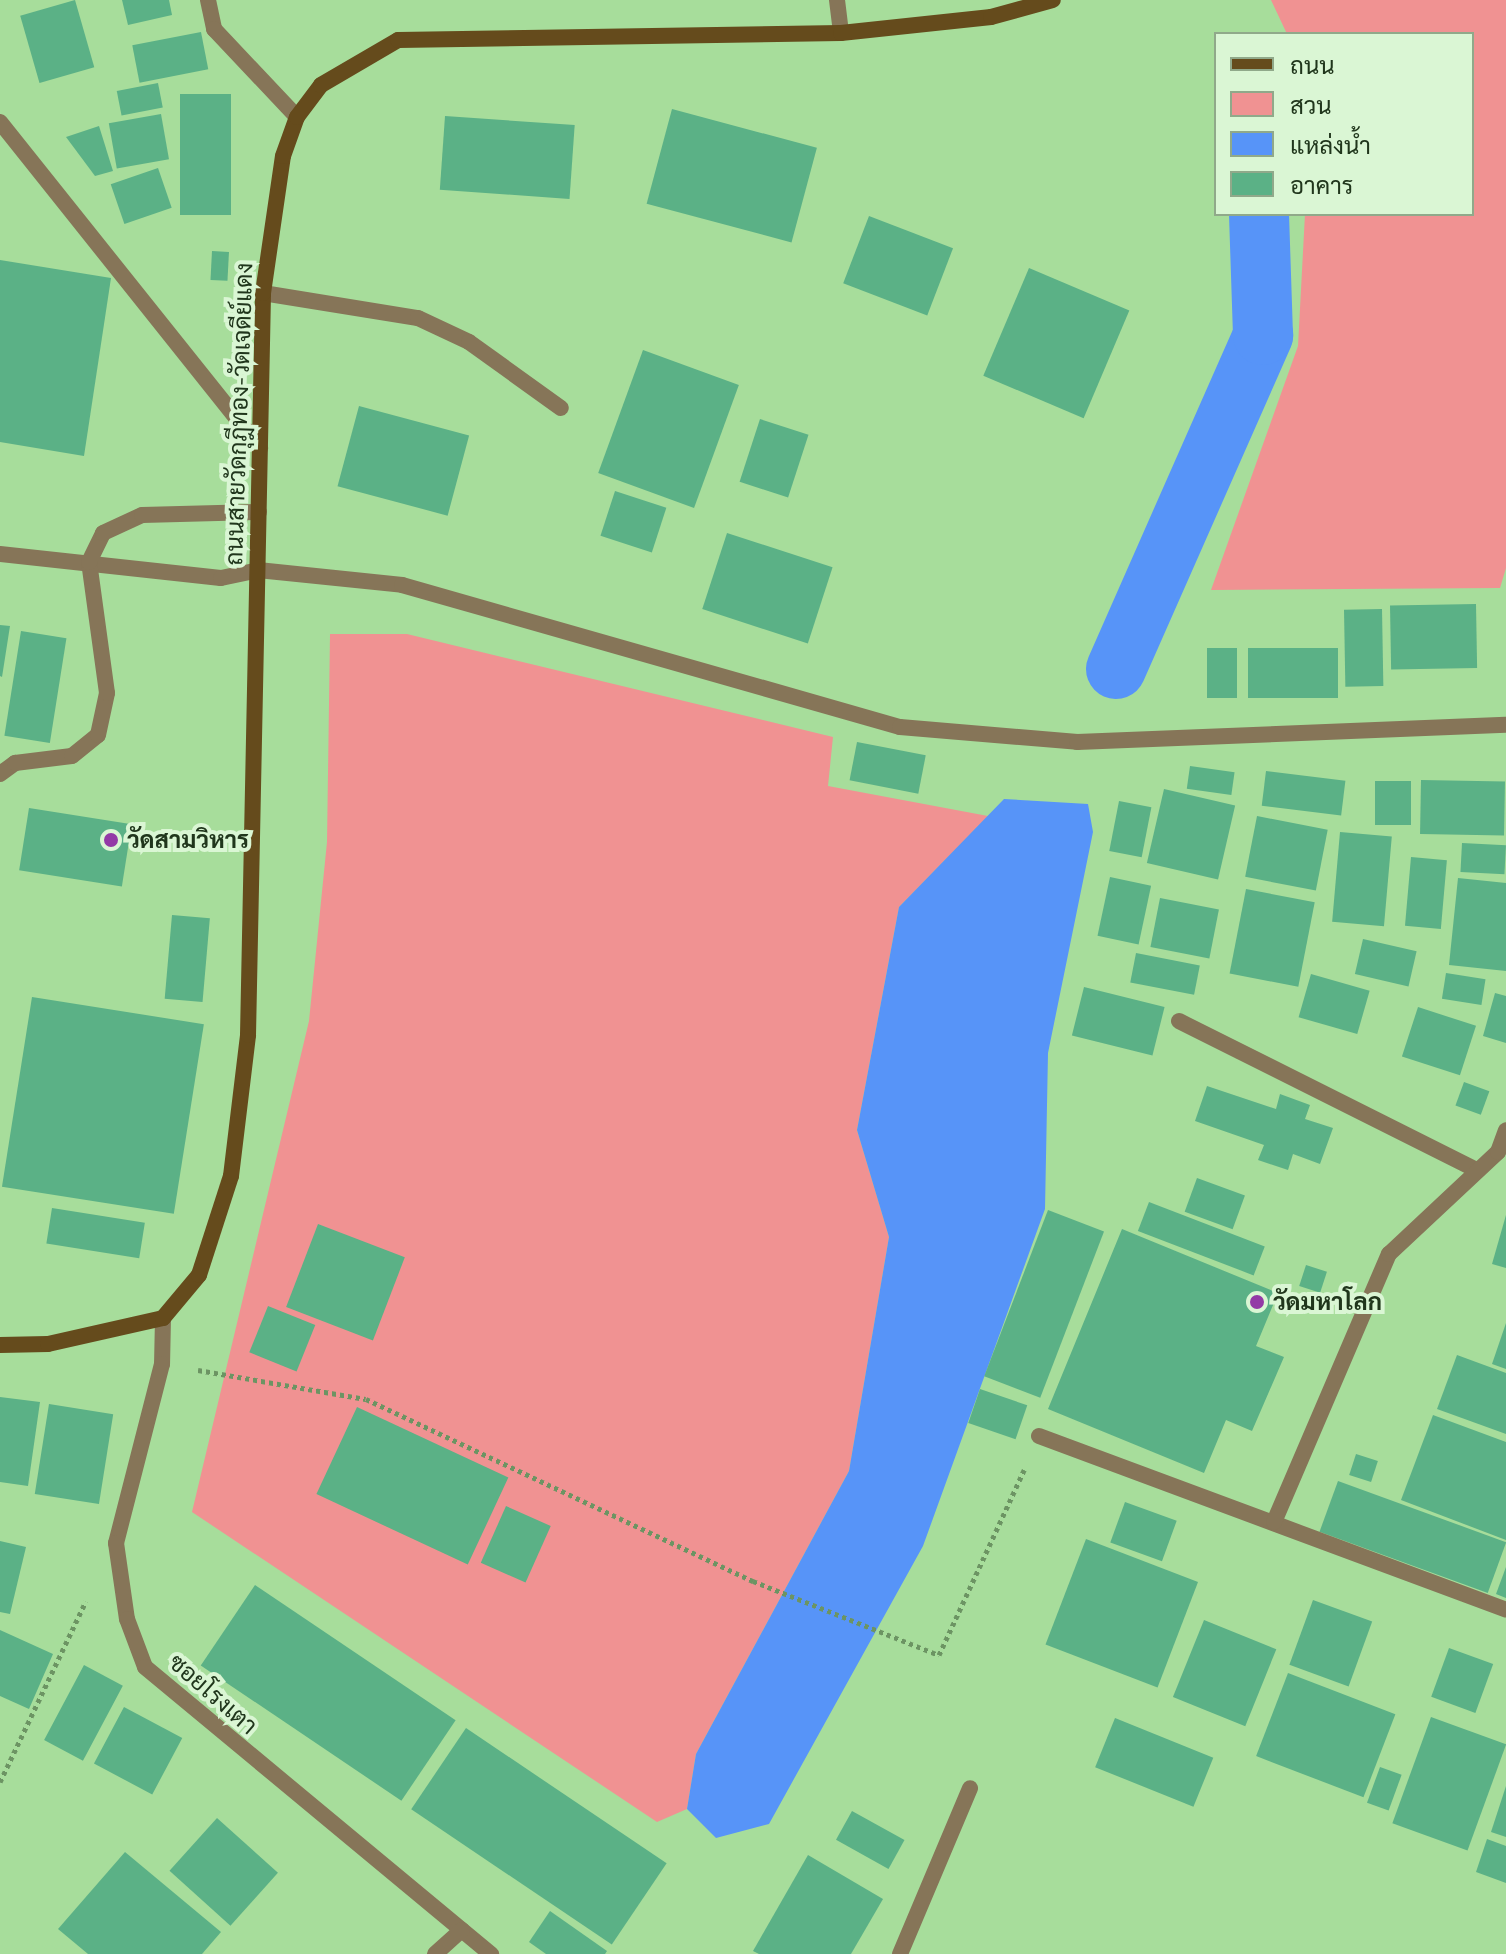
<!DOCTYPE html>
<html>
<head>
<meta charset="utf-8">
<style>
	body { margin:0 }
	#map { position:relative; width:1506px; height:1954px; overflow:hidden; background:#a7dd9b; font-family:Montserrat,Sarabun,sans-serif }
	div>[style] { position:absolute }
	.green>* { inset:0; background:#f09292 }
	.water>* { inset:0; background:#5794f8 }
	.canal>* { height:60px; margin:-30px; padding:0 30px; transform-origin:30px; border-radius:30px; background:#5794f8 }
	.building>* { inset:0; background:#5bb186; transform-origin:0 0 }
	.path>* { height:5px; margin-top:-2.5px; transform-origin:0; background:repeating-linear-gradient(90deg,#6c9463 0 4px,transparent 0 8px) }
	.lane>* { height:16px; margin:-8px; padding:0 8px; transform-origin:8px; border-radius:8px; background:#867558 }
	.street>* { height:16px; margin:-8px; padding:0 8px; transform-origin:8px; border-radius:8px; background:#867558 }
	.secondary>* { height:16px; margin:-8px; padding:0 8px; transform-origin:8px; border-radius:8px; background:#654b1c }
	.dots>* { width:22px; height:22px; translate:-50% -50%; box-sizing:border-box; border:4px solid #daf6d4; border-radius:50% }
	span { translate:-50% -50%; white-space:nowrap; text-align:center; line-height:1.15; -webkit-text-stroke:8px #daf6d4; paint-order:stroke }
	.street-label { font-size:24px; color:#20361c }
	.poi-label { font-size:24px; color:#20361c; font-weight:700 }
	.left { translate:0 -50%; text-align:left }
	.legend { position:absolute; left:1214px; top:32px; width:260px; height:184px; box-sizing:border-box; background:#daf6d4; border:2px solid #90a98a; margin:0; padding:10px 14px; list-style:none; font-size:24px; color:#20361c }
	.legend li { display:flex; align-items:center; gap:16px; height:40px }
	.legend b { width:40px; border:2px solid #90a98a }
</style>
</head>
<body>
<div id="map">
	<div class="green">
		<div style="clip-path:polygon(1271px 0,1506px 0,1506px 568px,1500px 588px,1211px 590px,1298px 346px,1305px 214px,1472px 214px,1472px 34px,1287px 34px)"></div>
		<div style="clip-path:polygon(330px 634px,407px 634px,833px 737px,828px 786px,988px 816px,899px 907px,857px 1130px,889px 1237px,849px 1471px,696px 1754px,687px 1809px,657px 1822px,192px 1512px,309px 1021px,327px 842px)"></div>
	</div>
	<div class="water">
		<div style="clip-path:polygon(1004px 799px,1088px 804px,1093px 832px,1048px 1053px,1045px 1209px,923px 1546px,769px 1824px,716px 1838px,687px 1809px,696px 1754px,849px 1471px,889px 1237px,857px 1130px,899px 907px)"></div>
	</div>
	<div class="canal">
		<div style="left:1116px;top:669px;width:365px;rotate:-66.2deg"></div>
		<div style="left:1263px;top:335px;width:121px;rotate:-91.9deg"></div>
	</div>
	<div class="building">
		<div style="left:75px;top:0;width:70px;height:57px;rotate:74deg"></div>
		<div style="clip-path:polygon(122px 0,169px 0,172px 15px,128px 25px)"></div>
		<div style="left:201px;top:32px;width:38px;height:70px;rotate:79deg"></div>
		<div style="left:158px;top:83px;width:25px;height:42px;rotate:79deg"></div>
		<div style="left:180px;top:94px;width:51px;height:121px"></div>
		<div style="left:672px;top:109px;width:150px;height:98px;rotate:15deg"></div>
		<div style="left:161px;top:114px;width:46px;height:53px;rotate:80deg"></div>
		<div style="left:445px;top:116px;width:130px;height:74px;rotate:4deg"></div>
		<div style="clip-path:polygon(99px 126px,113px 171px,95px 176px,66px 137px)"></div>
		<div style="left:158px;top:168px;width:42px;height:50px;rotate:71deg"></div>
		<div style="left:869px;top:216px;width:90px;height:72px;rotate:21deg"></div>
		<div style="left:212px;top:251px;width:17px;height:29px;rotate:3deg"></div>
		<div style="clip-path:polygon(0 260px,111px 278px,84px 456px,0 442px)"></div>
		<div style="left:1029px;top:268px;width:109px;height:117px;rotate:23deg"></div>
		<div style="left:643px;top:350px;width:102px;height:131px;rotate:20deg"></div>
		<div style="left:359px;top:406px;width:114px;height:83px;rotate:15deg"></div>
		<div style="left:760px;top:419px;width:51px;height:66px;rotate:18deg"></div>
		<div style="left:615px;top:491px;width:54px;height:47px;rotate:18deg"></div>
		<div style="left:727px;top:533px;width:111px;height:80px;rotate:18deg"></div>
		<div style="left:1476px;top:604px;width:64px;height:86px;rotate:89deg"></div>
		<div style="left:1382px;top:609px;width:77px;height:38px;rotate:89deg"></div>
		<div style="clip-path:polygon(0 625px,10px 626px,2px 677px,0 676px)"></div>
		<div style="left:21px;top:631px;width:46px;height:106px;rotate:9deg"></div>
		<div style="left:1207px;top:648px;width:30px;height:50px"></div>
		<div style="left:1338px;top:648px;width:50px;height:90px;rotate:90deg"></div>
		<div style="left:857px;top:742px;width:70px;height:39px;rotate:11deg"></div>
		<div style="left:1190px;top:766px;width:45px;height:23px;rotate:8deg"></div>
		<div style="left:1266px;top:771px;width:80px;height:35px;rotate:7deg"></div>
		<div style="left:1421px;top:780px;width:84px;height:54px;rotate:1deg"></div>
		<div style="left:1375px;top:781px;width:36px;height:44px"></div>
		<div style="left:1164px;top:789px;width:73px;height:76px;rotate:13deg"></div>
		<div style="left:1119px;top:801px;width:33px;height:51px;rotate:11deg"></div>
		<div style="left:29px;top:808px;width:104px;height:63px;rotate:9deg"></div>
		<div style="left:1257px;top:816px;width:72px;height:62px;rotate:11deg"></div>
		<div style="left:1340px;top:832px;width:52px;height:90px;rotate:5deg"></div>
		<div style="left:1462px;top:843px;width:44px;height:29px;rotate:3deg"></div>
		<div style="left:1411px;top:857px;width:36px;height:69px;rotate:5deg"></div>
		<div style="left:1110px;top:877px;width:42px;height:60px;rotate:12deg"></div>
		<div style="clip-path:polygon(1458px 878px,1506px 883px,1506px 971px,1449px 965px)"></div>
		<div style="left:1246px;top:889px;width:70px;height:86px;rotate:11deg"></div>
		<div style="left:1160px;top:898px;width:60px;height:50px;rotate:11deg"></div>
		<div style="left:172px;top:915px;width:38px;height:84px;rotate:5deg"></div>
		<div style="left:1363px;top:939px;width:55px;height:36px;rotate:13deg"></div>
		<div style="left:1136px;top:953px;width:65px;height:30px;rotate:11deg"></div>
		<div style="left:1446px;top:973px;width:40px;height:26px;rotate:9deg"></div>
		<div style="left:1311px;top:974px;width:61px;height:45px;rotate:16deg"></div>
		<div style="left:1084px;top:987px;width:83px;height:50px;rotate:14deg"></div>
		<div style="clip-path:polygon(1495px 993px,1506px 996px,1506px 1043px,1483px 1036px)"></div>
		<div style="left:32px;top:997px;width:174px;height:192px;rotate:9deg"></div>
		<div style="left:1418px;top:1007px;width:61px;height:52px;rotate:18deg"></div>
		<div style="left:1464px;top:1082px;width:27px;height:25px;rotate:20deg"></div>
		<div style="clip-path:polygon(1207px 1086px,1276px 1109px,1280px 1094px,1310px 1105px,1305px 1119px,1333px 1128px,1320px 1164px,1293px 1154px,1288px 1170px,1258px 1160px,1264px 1145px,1195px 1121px)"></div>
		<div style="left:1197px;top:1178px;width:51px;height:36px;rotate:20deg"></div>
		<div style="left:1149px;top:1202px;width:124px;height:31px;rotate:21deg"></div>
		<div style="left:52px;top:1208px;width:94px;height:36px;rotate:9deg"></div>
		<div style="left:1048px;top:1210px;width:60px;height:178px;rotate:21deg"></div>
		<div style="clip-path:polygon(1506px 1215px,1506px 1268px,1492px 1264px)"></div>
		<div style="left:318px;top:1224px;width:93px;height:89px;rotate:21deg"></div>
		<div style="clip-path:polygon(1122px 1229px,1278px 1293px,1256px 1346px,1284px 1357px,1252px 1431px,1226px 1420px,1204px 1473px,1048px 1409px)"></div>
		<div style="left:1306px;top:1265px;width:22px;height:22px;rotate:18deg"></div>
		<div style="left:268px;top:1306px;width:51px;height:50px;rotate:22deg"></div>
		<div style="clip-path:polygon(1506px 1323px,1506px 1369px,1492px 1364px)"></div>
		<div style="clip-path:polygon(1457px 1355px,1506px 1373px,1506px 1434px,1437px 1409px)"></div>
		<div style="left:980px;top:1389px;width:50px;height:36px;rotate:19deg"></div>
		<div style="clip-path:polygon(0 1397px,40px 1402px,28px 1486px,0 1482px)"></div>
		<div style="left:49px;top:1404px;width:65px;height:91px;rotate:9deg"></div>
		<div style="left:357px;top:1407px;width:167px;height:96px;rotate:25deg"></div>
		<div style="clip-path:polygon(1433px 1415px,1506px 1442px,1506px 1540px,1401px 1500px)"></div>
		<div style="left:1356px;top:1454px;width:23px;height:22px;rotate:18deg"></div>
		<div style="left:1338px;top:1481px;width:179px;height:54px;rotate:20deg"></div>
		<div style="left:1125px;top:1502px;width:55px;height:43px;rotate:20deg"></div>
		<div style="left:506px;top:1506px;width:49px;height:62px;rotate:24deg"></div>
		<div style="left:1086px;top:1539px;width:120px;height:113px;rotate:21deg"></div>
		<div style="clip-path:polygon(0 1541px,26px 1547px,10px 1614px,0 1612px)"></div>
		<div style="clip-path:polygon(1506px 1567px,1506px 1598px,1496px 1594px)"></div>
		<div style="left:255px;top:1585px;width:242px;height:97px;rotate:34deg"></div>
		<div style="left:1313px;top:1600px;width:63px;height:69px;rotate:20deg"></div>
		<div style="left:1204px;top:1620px;width:78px;height:83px;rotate:22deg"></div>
		<div style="clip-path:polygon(0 1630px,53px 1654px,29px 1709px,0 1696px)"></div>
		<div style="left:1449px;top:1648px;width:47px;height:52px;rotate:20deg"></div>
		<div style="left:84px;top:1665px;width:44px;height:85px;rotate:28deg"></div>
		<div style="left:1288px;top:1673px;width:115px;height:89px;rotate:21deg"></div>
		<div style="left:124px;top:1707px;width:66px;height:64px;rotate:28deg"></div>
		<div style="left:1431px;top:1717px;width:80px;height:113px;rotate:20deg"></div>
		<div style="left:1115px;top:1718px;width:106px;height:53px;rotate:22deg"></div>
		<div style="left:466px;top:1728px;width:242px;height:98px;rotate:34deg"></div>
		<div style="left:1380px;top:1767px;width:23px;height:38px;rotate:20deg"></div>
		<div style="clip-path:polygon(1506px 1786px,1506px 1837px,1491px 1832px)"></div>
		<div style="left:852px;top:1811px;width:60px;height:33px;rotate:29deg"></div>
		<div style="left:217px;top:1818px;width:82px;height:71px;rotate:42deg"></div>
		<div style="clip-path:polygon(1487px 1839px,1506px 1846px,1506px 1883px,1476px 1872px)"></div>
		<div style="clip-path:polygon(125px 1852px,221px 1932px,202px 1954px,88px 1954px,58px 1929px)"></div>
		<div style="clip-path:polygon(808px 1855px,883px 1899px,851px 1954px,759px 1954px,753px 1951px)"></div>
		<div style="clip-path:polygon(550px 1911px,607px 1951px,605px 1954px,546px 1954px,529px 1942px)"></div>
	</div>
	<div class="path">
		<div style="left:198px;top:1370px;width:170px;rotate:9.8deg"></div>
		<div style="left:366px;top:1399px;width:428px;rotate:25.2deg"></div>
		<div style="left:753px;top:1581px;width:200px;rotate:21.7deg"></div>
		<div style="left:939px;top:1655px;width:204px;rotate:-65.3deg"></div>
		<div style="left:0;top:1782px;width:200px;rotate:-64.6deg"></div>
	</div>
	<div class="lane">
		<div style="left:208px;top:0;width:30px;rotate:78deg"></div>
		<div style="left:214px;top:29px;width:121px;rotate:46.7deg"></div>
		<div style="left:837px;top:0;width:33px;rotate:83deg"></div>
		<div style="left:263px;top:293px;width:157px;rotate:9.2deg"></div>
		<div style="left:418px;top:318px;width:56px;rotate:25.2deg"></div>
		<div style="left:469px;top:342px;width:113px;rotate:35.7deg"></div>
		<div style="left:0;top:554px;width:222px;rotate:6.2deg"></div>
		<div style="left:221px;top:578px;width:38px;rotate:-12deg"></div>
		<div style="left:0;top:774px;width:19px;rotate:-36deg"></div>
		<div style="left:15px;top:763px;width:57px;rotate:-7deg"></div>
		<div style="left:72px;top:756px;width:33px;rotate:-39deg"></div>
		<div style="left:98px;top:735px;width:43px;rotate:-77.9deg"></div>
		<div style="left:107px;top:693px;width:132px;rotate:-97.8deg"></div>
		<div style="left:89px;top:562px;width:32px;rotate:-64deg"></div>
		<div style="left:103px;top:533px;width:43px;rotate:-24.8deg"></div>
		<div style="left:142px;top:515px;width:117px;rotate:-1.5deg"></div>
		<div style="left:1179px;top:1021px;width:333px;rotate:26.6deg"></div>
		<div style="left:1039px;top:1436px;width:498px;rotate:20.4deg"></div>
		<div style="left:1274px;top:1522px;width:292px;rotate:-66.8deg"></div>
		<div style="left:1389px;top:1254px;width:149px;rotate:-43.1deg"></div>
		<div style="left:1498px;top:1152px;width:23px;rotate:-70deg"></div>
		<div style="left:900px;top:1954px;width:180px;rotate:-67.1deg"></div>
	</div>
	<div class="street">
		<div style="left:0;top:122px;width:417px;rotate:51.4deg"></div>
		<div style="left:258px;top:570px;width:145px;rotate:5.9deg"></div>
		<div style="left:402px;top:585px;width:518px;rotate:15.92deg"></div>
		<div style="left:900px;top:727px;width:178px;rotate:4.8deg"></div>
		<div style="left:1077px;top:742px;width:429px;rotate:-2.3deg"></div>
		<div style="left:163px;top:1318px;width:46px;rotate:91.2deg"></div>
		<div style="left:162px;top:1364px;width:185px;rotate:104.4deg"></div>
		<div style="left:116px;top:1543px;width:77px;rotate:81.8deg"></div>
		<div style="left:127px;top:1619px;width:51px;rotate:69.4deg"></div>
		<div style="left:145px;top:1667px;width:450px;rotate:39.7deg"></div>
		<div style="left:435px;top:1954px;width:36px;rotate:-42deg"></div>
	</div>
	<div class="secondary">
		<div style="left:0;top:1345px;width:48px;rotate:-1.2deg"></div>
		<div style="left:48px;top:1344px;width:118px;rotate:-12.7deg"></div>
		<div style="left:163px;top:1318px;width:56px;rotate:-50.1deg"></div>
		<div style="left:199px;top:1275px;width:104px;rotate:-72.1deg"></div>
		<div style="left:231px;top:1176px;width:142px;rotate:-83.1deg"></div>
		<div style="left:248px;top:1035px;width:742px;rotate:-88.84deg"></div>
		<div style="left:263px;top:293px;width:138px;rotate:-81.7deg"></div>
		<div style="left:283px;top:156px;width:41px;rotate:-70.3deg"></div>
		<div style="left:297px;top:117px;width:40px;rotate:-53deg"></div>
		<div style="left:321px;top:85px;width:89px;rotate:-30.3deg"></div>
		<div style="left:398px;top:40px;width:443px;rotate:-0.9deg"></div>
		<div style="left:841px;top:33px;width:151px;rotate:-6.1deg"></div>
		<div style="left:991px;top:17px;width:64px;rotate:-15.3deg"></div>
	</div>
	<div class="dots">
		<div style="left:111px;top:840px;background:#933aa6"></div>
		<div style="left:1257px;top:1302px;background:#933aa6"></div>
	</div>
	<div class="street-label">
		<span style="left:239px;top:414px;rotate:-88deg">ถนนสายวัดกุฎีทอง-วัดเจดีย์แดง</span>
		<span style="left:213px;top:1694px;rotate:41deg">ซอยโรงเตา</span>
	</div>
	<div class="poi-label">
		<span class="left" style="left:127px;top:840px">วัดสามวิหาร</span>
		<span class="left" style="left:1273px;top:1302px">วัดมหาโลก</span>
	</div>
	<ul class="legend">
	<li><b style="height:10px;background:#654b1c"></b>ถนน</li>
	<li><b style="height:22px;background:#f09292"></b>สวน</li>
	<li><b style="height:22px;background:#5794f8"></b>แหล่งน้ำ</li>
	<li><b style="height:22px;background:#5bb186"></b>อาคาร</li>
	</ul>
</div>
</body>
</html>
